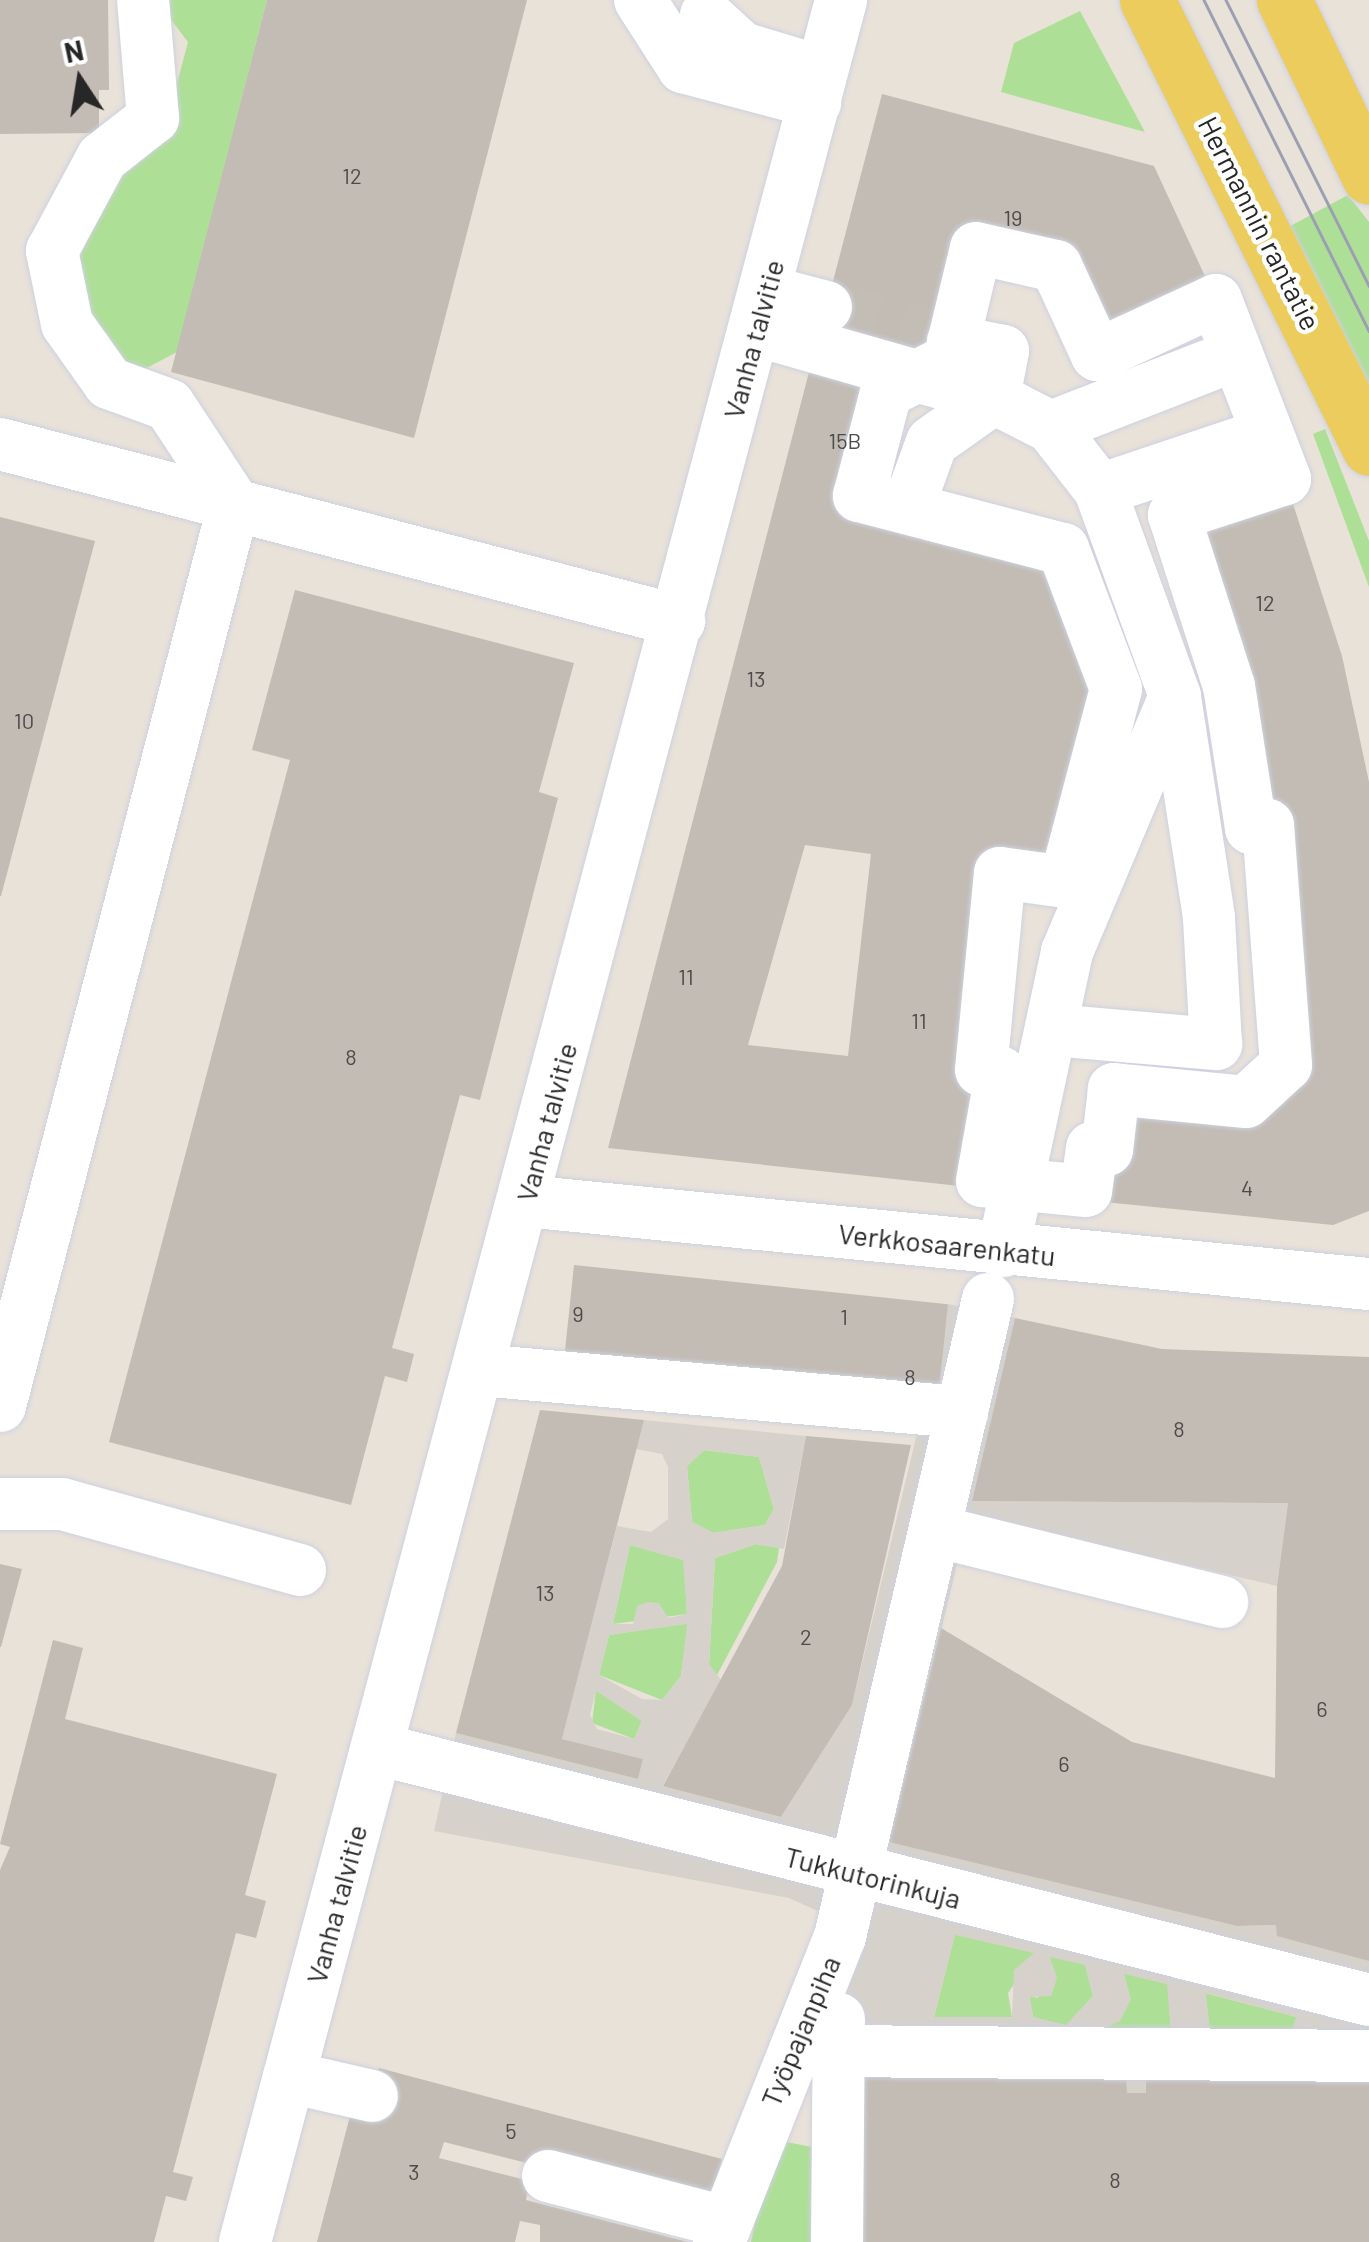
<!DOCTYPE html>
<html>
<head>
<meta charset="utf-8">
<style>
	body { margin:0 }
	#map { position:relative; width:1369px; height:2242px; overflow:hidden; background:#e9e2d9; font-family:Barlow,sans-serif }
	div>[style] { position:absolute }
	.green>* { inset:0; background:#aedf96 }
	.plaza>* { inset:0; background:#d6d2cb }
	.building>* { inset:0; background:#c2bcb4; transform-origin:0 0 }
	.minor-tunnel>* { height:52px; margin-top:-26px; transform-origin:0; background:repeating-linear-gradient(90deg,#c2bdb5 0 52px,transparent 0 78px) }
	.roads { filter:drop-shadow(0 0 2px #ced1e0) drop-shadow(0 0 2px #ced1e0) }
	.minor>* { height:52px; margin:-26px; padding:0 26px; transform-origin:26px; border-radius:26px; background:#fff }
	.major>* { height:55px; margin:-27.5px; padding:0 27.5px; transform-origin:27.5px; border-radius:27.5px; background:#ebcc5c }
	.tram>* { height:2.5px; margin:-1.25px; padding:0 1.25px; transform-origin:1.25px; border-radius:1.25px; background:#9c9fb1 }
	span { translate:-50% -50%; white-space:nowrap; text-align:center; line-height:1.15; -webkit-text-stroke:9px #fff; paint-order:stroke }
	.number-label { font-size:22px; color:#4e4c4a }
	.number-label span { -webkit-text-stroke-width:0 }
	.street-label { font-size:28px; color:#272727 }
	.north { position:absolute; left:30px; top:30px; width:100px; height:100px; -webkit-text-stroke:8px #fff; paint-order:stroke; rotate:348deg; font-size:28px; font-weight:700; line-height:40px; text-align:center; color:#272727 }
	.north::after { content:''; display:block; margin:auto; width:35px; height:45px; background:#272727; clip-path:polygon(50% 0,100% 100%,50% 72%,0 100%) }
</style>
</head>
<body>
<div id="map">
	<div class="green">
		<div style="clip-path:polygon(156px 0,267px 0,177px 352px,139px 372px,110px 367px,71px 275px,120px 170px,169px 114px,188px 42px)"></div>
		<div style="clip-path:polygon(1080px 11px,1145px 132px,1001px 92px,1014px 43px)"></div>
		<div style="clip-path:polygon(1348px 195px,1369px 222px,1369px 417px,1281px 231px)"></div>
		<div style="clip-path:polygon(1325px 429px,1369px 541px,1369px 587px,1313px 434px)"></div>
		<div style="clip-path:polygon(704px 1450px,759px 1457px,774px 1509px,765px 1525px,713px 1533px,692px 1522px,687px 1466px)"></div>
		<div style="clip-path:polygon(756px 1544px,779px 1548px,777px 1562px,716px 1677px,709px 1664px,715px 1558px)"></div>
		<div style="clip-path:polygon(630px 1545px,684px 1560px,687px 1614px,613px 1624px)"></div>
		<div style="clip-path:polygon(688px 1623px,681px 1676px,662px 1700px,599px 1675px,609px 1635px)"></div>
		<div style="clip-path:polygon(596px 1690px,642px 1721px,634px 1739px,592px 1723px)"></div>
		<div style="clip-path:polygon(955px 1934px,1035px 1953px,1008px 1993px,1012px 2017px,934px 2017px)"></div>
		<div style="clip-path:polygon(1049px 1956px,1085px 1964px,1093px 1996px,1066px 2026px,1033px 2017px,1029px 1996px,1038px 1998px)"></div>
		<div style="clip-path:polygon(1123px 1973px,1168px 1984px,1171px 2033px,1097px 2033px)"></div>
		<div style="clip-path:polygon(1205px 1993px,1297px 2017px,1291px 2032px,1210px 2033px)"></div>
		<div style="clip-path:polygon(771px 2139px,817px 2148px,817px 2242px,751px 2242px)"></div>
	</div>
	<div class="plaza">
		<div style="clip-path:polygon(evenodd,948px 1304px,1015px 1318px,972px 1501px,1288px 1503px,1277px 1586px,969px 1515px,890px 1842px,1237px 1926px,1276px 1925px,1369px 1961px,1369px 2071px,1146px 2072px,1146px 2093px,1127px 2093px,1126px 2071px,817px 2140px,817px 2070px,796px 2061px,774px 2030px,822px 1913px,789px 1898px,434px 1831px,456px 1733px,638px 1779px,643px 1759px,562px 1739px,617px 1526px,651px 1532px,668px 1519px,668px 1467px,662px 1454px,636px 1449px,644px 1420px,806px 1436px,784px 1549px,756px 1544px,715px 1558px,709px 1664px,721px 1680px,663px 1785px,781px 1817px,852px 1705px,948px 1304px,705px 1450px,759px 1457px,774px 1509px,765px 1525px,714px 1533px,692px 1522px,687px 1466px,705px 1450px,948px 1304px,630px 1545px,683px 1560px,687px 1614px,668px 1618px,659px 1603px,648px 1602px,637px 1606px,633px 1624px,613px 1624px,630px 1545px,948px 1304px,687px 1624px,681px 1676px,662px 1700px,642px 1699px,599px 1675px,609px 1635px,687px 1624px,948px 1304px,596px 1691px,642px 1721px,634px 1739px,597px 1729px,590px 1715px,596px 1691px,948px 1304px,955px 1935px,1034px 1953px,1014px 1970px,1012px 2017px,934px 2017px,955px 1935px,948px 1304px,1050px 1957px,1085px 1965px,1093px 1996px,1066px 2025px,1033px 2017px,1030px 1997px,1051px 1996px,1057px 1978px,1050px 1957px,948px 1304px,1124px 1974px,1167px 1984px,1171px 2032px,1100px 2031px,1120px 2021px,1131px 1999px,1124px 1974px,948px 1304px,1206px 1993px,1296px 2017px,1296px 2018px,1291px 2032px,1210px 2033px,1206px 1993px)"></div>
	</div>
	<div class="building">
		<div style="clip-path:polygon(0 0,108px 0,109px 90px,99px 90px,99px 133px,0 134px)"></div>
		<div style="clip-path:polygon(267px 0,527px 0,414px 438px,171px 372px)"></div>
		<div style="clip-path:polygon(882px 94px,1154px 166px,1216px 300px,1097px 355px,1056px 266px,976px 248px,949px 360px,821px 327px)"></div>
		<div style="clip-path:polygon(evenodd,809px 372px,886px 392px,859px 496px,1063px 549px,1116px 689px,1065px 882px,1000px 873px,969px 1187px,608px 1148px,809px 372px,805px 845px,871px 854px,848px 1056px,748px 1045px,805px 845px)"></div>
		<div style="clip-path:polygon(1285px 479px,1342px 656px,1369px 782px,1369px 1211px,1333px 1225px,1104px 1202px,1114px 1089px,1246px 1102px,1284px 980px,1174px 515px)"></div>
		<div style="clip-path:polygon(0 517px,95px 541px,1px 896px,0 896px)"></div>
		<div style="clip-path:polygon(295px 590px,574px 663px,539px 792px,558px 798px,480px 1100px,460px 1095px,392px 1348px,414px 1354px,407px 1382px,385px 1376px,351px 1505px,109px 1442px,290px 760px,252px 750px)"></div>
		<div style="left:574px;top:1265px;width:376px;height:95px;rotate:6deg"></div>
		<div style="clip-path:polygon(1015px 1318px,1162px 1349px,1369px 1357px,1369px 1961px,1277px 1936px,1276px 1925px,1237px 1926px,889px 1842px,941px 1628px,1132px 1742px,1275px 1778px,1277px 1586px,1288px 1503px,972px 1501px)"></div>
		<div style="clip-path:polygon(540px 1410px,644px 1420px,562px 1739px,643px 1759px,638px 1779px,456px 1733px)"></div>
		<div style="clip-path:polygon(806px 1436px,911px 1445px,852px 1705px,781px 1817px,663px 1786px,782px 1566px)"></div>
		<div style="clip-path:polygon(0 1564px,22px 1569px,1px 1647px,0 1647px)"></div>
		<div style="clip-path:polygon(53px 1640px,83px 1648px,65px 1719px,277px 1774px,245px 1895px,266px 1901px,256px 1938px,236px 1933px,173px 2172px,193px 2177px,186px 2201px,166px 2196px,154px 2242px,0 2242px,0 1870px,10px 1847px,0 1844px)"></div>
		<div style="clip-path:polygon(379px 2068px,722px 2159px,708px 2209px,444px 2142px,439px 2158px,530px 2181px,526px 2200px,688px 2242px,540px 2242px,540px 2225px,520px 2221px,515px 2242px,317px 2242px,350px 2116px,366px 2121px)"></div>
		<div style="clip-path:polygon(1126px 2071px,1127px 2093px,1146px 2093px,1146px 2071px,1369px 2071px,1369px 2242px,862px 2242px,861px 2074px)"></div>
	</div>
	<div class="minor-tunnel">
		<div style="left:826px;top:307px;width:131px;rotate:15deg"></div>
	</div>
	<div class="roads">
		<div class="minor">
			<div style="left:640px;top:0;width:80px;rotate:57.3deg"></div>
			<div style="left:683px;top:67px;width:137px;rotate:14.9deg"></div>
			<div style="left:706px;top:15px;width:49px;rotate:42.5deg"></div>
			<div style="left:742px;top:48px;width:63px;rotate:16.7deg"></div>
			<div style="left:976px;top:248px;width:82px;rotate:12.7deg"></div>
			<div style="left:1056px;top:266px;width:98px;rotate:65.3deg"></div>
			<div style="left:1097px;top:355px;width:131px;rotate:-24.8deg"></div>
			<div style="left:1216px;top:300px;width:192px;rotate:68.9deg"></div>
			<div style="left:1285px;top:479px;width:117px;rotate:162deg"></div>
			<div style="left:1174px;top:515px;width:180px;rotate:72.2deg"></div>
			<div style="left:1229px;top:686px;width:144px;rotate:81.2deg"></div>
			<div style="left:1251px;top:828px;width:17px;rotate:-10deg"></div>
			<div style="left:1268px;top:825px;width:241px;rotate:85.7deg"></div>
			<div style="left:1286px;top:1065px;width:54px;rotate:137.2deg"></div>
			<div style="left:1246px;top:1102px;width:133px;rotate:-174.4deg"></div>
			<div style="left:1114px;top:1089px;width:61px;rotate:96.5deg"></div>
			<div style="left:1107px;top:1150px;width:15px;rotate:-172deg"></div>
			<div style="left:1092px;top:1148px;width:43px;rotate:97.9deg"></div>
			<div style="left:1086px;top:1191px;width:104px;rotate:-174.5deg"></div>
			<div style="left:982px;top:1181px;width:110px;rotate:-80deg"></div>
			<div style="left:1001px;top:1073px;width:20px;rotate:-171deg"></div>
			<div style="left:981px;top:1070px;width:198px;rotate:-84.5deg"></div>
			<div style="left:1000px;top:873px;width:66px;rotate:7.9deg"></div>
			<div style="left:1065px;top:882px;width:200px;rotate:-75.2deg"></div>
			<div style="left:1116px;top:689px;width:150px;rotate:-110.7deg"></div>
			<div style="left:1063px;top:549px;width:211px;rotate:-165.4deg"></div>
			<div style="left:859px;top:496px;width:107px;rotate:-75.4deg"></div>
			<div style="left:886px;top:392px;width:71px;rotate:-26.9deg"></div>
			<div style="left:949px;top:360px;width:115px;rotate:-76.4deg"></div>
			<div style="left:765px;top:291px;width:63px;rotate:14.7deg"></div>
			<div style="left:755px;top:330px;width:248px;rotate:15.9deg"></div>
			<div style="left:994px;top:398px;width:64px;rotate:27deg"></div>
			<div style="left:1051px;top:427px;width:80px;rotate:52.1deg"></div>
			<div style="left:1100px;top:490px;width:219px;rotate:70deg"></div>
			<div style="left:1175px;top:696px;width:278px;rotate:112.9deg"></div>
			<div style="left:1067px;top:952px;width:306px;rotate:102.1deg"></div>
			<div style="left:1051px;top:427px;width:171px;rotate:-21.3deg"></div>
			<div style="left:0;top:444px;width:702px;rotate:14.61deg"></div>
			<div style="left:1100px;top:490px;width:151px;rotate:-18.6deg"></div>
			<div style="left:908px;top:508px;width:70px;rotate:-70deg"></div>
			<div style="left:932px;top:442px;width:76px;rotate:-35.4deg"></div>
			<div style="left:994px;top:398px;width:48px;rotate:-79.2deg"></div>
			<div style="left:1003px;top:351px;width:51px;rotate:-168.7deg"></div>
			<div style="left:1052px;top:1030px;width:165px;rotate:4.9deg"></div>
			<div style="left:1216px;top:1044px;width:127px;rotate:-93.2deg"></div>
			<div style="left:1209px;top:917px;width:222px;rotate:-98.8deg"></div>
			<div style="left:525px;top:1201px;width:848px;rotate:5.62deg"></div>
			<div style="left:479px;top:1370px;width:485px;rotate:5deg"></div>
			<div style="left:0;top:1406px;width:932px;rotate:-75.46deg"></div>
			<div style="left:234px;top:504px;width:118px;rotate:-123.3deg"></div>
			<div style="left:169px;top:405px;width:64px;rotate:-159.9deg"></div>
			<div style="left:109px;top:383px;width:72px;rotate:-125.4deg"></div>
			<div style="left:67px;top:324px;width:75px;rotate:-101.6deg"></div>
			<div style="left:52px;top:251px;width:106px;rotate:-61.7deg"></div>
			<div style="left:102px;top:158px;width:65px;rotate:-38.1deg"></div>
			<div style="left:153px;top:118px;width:118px;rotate:-94.8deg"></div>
			<div style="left:0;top:1504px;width:62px"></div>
			<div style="left:62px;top:1504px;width:247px;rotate:15.5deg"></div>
			<div style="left:935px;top:1531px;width:296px;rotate:13.9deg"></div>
			<div style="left:378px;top:1749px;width:1022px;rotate:14.21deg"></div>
			<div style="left:838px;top:2051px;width:531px;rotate:0.54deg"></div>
			<div style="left:289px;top:2077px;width:85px;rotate:12.9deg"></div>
			<div style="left:548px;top:2176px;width:183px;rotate:14.6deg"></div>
			<div style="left:245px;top:2242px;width:2320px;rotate:-75.11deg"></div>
			<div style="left:719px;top:2242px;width:328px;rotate:-68.4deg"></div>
			<div style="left:840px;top:1937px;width:655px;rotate:-76.94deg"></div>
			<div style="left:837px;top:2242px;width:223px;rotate:-89.5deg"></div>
		</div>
		<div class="major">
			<div style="left:1147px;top:0;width:500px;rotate:63.6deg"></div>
			<div style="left:1284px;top:0;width:196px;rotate:64.3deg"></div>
		</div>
	</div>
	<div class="tram">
		<div style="left:1204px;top:0;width:370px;rotate:63.5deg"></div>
		<div style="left:1226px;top:0;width:320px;rotate:63.4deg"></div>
	</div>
	<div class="number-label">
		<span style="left:352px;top:176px">12</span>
		<span style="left:1013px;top:218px">19</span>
		<span style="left:845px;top:441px">15B</span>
		<span style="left:1265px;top:603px">12</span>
		<span style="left:756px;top:679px">13</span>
		<span style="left:24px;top:721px">10</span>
		<span style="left:686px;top:977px">11</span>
		<span style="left:919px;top:1021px">11</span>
		<span style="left:351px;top:1057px">8</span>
		<span style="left:1247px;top:1188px">4</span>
		<span style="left:578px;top:1314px">9</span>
		<span style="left:844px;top:1317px">1</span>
		<span style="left:910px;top:1377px">8</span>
		<span style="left:1179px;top:1429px">8</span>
		<span style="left:545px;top:1593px">13</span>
		<span style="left:806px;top:1637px">2</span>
		<span style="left:1322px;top:1709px">6</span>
		<span style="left:1064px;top:1764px">6</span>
		<span style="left:511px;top:2131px">5</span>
		<span style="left:414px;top:2172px">3</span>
		<span style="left:1115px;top:2180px">8</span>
	</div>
	<div class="street-label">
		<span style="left:1260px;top:223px;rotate:63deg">Hermannin rantatie</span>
		<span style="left:753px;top:339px;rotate:-75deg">Vanha talvitie</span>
		<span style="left:546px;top:1122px;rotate:-75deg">Vanha talvitie</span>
		<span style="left:947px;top:1244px;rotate:6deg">Verkkosaarenkatu</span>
		<span style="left:873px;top:1877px;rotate:14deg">Tukkutorinkuja</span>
		<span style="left:336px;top:1904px;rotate:-75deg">Vanha talvitie</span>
		<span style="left:800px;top:2031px;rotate:-67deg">Työpajanpiha</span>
	</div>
	<div class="north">N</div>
</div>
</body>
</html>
